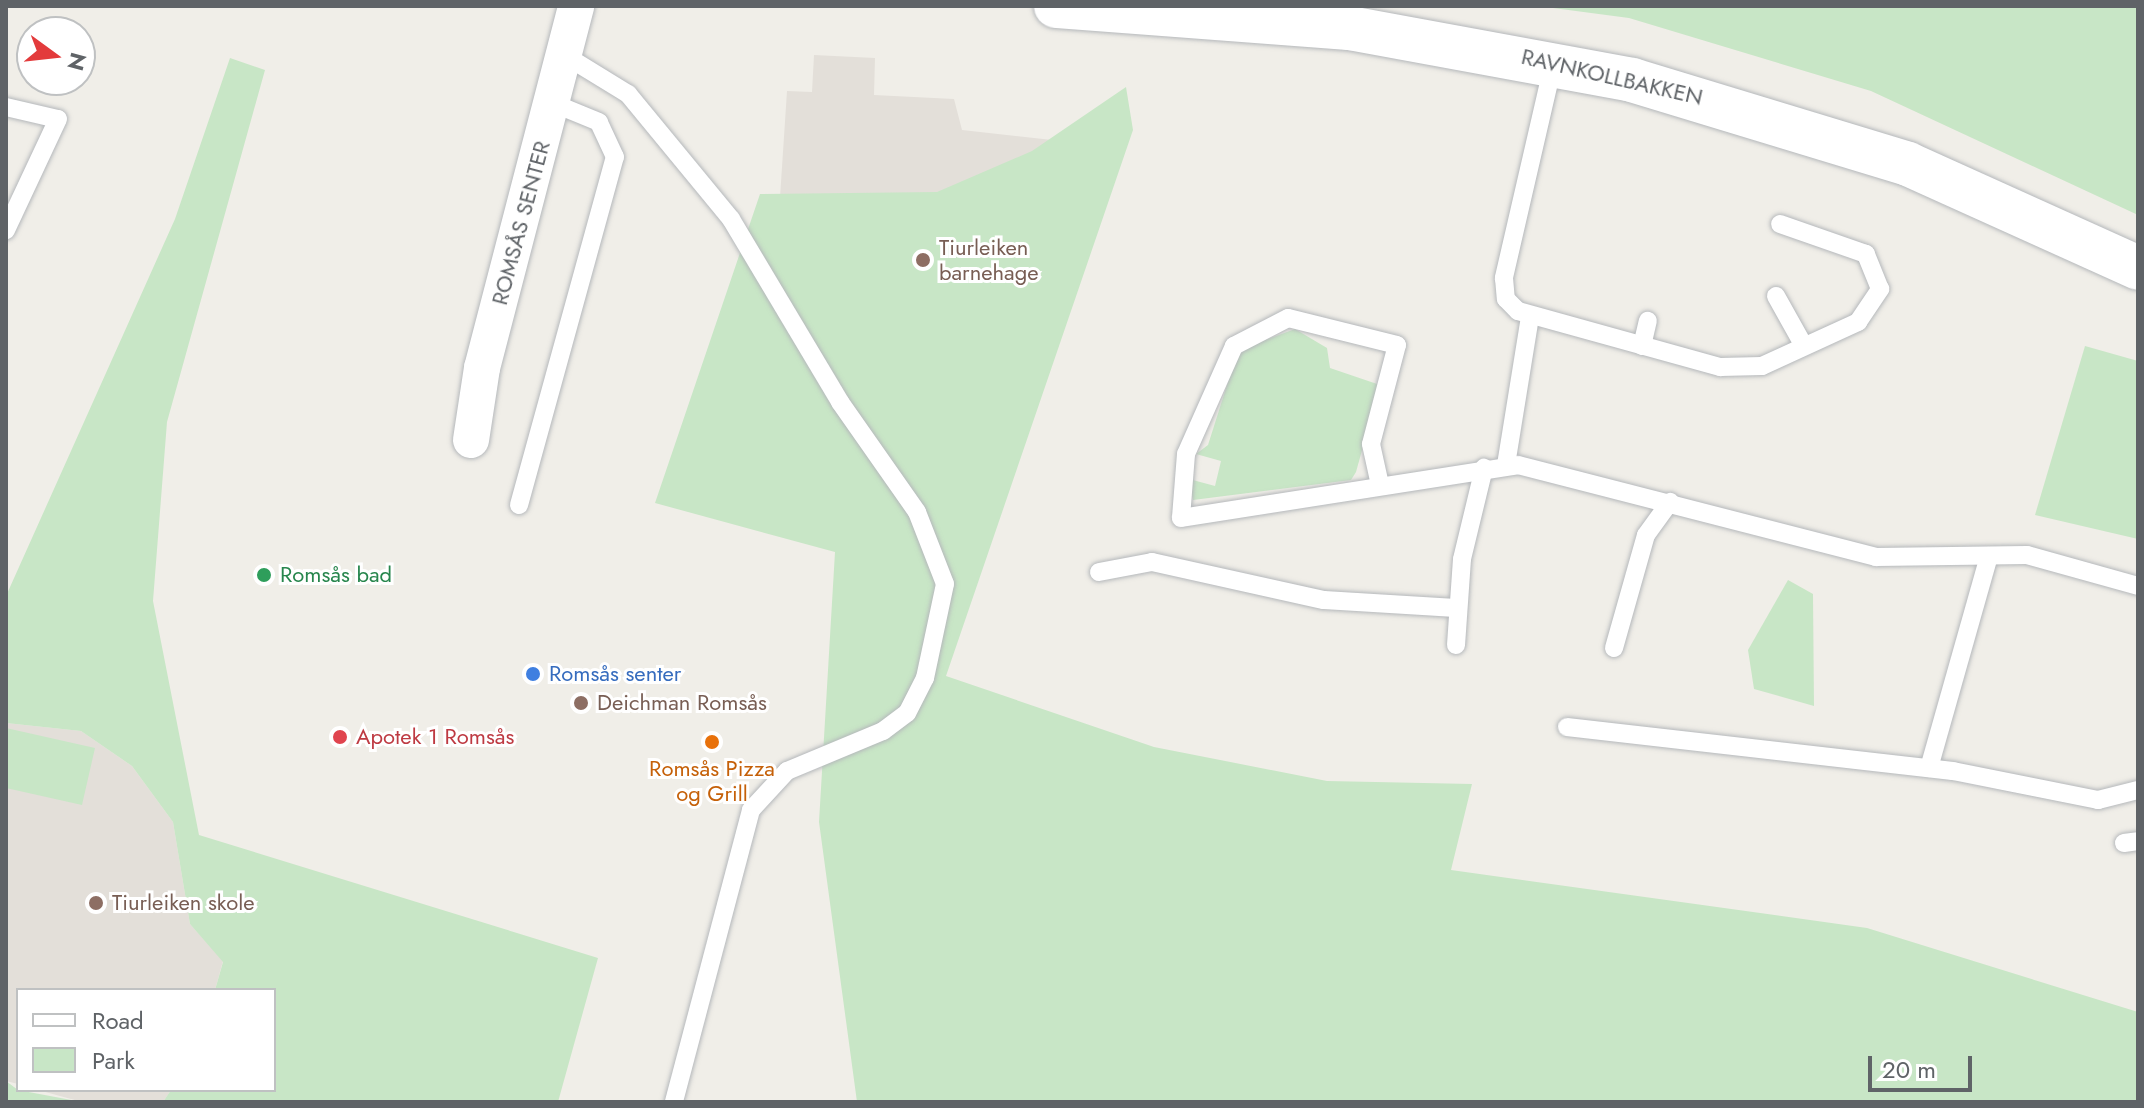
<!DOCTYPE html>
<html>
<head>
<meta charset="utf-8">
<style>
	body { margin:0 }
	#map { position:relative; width:2144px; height:1108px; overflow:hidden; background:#f0eee8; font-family:Jost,sans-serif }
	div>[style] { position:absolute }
	.education>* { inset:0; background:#e3dfd9 }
	.green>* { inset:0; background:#c8e6c6 }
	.roads { filter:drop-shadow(0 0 2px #b5b8bb) drop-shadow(0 0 2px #b5b8bb) }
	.service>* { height:18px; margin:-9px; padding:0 9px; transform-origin:9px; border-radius:9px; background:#fff }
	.minor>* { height:36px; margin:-18px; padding:0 18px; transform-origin:18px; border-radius:18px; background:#fff }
	.tertiary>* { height:44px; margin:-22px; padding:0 22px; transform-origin:22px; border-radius:22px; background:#fff }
	.dots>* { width:22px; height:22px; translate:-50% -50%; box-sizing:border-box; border:4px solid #fff; border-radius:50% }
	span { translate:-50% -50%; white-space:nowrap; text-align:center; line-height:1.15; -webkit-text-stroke:6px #fff; paint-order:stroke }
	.street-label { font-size:22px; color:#5f6367 }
	.education-label { font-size:22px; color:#785e54 }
	.left { translate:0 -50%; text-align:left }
	.leisure-label { font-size:22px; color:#27864d }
	.shop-label { font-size:22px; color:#366cbe }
	.health-label { font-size:22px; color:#be3a42 }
	.food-label { font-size:22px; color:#c56008 }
	.frame { position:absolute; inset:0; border:8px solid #5f6367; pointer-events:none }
	.legend { position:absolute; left:16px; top:988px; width:260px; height:104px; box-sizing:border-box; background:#fff; border:2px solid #bfc1c2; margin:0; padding:10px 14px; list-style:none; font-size:24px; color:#5f6367 }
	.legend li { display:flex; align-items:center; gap:16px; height:40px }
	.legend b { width:40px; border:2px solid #bfc1c2 }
	.north { position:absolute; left:16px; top:16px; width:80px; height:80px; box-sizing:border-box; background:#fff; border:2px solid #bfc1c2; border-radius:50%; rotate:105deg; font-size:22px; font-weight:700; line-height:32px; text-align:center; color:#5f6367 }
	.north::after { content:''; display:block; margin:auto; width:28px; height:36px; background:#e33b3c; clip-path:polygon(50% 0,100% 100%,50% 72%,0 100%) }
	.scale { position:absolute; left:1868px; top:1056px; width:104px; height:36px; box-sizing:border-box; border:4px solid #5f6367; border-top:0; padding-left:10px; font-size:24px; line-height:28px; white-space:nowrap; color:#5f6367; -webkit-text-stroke:6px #fff; paint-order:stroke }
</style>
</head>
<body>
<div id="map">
	<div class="education">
		<div style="clip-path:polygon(814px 55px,875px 58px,874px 95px,954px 99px,962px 130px,1097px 145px,777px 243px,787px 91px,812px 92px)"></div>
		<div style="clip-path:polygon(6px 723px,81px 731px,132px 766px,173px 822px,190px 924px,223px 961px,215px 990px,18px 990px,18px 1084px,6px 1081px)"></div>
		<div style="clip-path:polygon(38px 1090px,171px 1090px,163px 1102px,82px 1102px)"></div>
	</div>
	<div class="green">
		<div style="clip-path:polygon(1538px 6px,2138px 6px,2138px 215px,1871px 91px,1629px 18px)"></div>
		<div style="clip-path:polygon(230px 58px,265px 70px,167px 422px,153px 601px,199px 835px,598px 958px,558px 1102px,163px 1102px,171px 1090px,274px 1090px,274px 990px,215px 990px,223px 962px,190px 924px,173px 822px,132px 766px,81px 731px,6px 723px,6px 596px,175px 219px)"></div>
		<div style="clip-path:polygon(1126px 87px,1133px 130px,946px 676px,1154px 747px,1327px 781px,1472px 784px,1451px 870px,1867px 928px,2138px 1012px,2138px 1102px,857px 1102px,819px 822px,835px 552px,655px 503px,760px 194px,937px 192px,1032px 151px)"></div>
		<div style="clip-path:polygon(1295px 329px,1327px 348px,1330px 368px,1380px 385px,1356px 472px,1351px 480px,1193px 500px,1189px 479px,1215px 486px,1221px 461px,1196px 454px,1208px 445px,1234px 363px,1244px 348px)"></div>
		<div style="clip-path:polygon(2085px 346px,2138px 361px,2138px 539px,2035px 515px)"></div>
		<div style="clip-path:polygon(1788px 580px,1813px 594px,1814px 706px,1754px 689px,1748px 650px)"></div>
		<div style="clip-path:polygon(6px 728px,95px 748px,82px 805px,6px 788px)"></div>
		<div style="clip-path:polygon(6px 1081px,18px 1090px,82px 1102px,6px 1102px)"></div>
	</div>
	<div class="roads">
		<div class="service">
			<div style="left:566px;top:56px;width:73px;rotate:31.5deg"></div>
			<div style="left:628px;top:94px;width:162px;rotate:50.5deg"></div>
			<div style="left:731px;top:219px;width:213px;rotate:59.2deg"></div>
			<div style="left:840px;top:402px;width:134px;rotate:55deg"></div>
			<div style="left:917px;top:512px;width:77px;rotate:68.7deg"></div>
			<div style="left:945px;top:584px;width:96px;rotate:102deg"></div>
			<div style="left:925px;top:678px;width:39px;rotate:117deg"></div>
			<div style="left:907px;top:713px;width:30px;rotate:143deg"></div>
			<div style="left:883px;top:731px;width:104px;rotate:157.4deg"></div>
			<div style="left:787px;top:771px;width:53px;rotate:132.7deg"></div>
			<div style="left:751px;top:810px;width:302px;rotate:104.8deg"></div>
			<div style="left:1553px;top:65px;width:219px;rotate:103deg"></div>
			<div style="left:1504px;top:278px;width:21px;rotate:85deg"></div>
			<div style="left:1506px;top:299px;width:17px;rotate:45deg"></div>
			<div style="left:1518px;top:311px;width:210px;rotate:15.5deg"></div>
			<div style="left:1720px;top:367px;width:42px;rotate:-1.4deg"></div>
			<div style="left:1762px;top:366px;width:106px;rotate:-24.6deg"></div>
			<div style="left:1858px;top:322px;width:40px;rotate:-56deg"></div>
			<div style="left:1880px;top:289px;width:38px;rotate:-112deg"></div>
			<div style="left:1866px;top:254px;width:91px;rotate:-160.8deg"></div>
			<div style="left:6px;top:107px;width:53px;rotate:13deg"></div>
			<div style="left:58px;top:119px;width:123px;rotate:115.1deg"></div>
			<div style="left:1776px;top:296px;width:57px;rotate:60.8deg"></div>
			<div style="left:1642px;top:346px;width:26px;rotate:-77deg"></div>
			<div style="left:1506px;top:465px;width:151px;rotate:-80.8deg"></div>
			<div style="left:1380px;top:485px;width:42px;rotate:-102.4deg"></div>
			<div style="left:1371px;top:444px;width:102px;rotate:-75.3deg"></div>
			<div style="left:1397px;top:345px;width:112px;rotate:-166.1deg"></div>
			<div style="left:1288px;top:318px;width:61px;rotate:152.6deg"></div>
			<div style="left:1234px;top:346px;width:118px;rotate:114deg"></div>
			<div style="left:1186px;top:454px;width:64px;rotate:94.5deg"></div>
			<div style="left:1181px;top:518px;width:341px;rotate:-8.9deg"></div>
			<div style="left:1518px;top:465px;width:370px;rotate:14.4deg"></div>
			<div style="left:1876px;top:557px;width:151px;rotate:-0.8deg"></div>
			<div style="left:2027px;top:555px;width:115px;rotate:15.6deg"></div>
			<div style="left:519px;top:505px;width:361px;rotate:-74.6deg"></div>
			<div style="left:615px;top:157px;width:38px;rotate:-115deg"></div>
			<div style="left:599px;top:122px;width:50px;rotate:-157.6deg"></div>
			<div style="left:1099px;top:572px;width:54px;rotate:-10.7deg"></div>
			<div style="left:1152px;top:562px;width:176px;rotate:12.5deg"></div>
			<div style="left:1324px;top:600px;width:132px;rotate:3.5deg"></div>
			<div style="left:1456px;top:645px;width:86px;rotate:-86deg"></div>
			<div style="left:1462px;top:559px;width:94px;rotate:-76.4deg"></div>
			<div style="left:1614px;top:648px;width:117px;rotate:-74.2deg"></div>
			<div style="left:1646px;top:535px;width:41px;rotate:-54deg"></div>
			<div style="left:1567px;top:727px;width:388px;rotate:6.5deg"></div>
			<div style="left:1953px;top:771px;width:148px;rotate:11.3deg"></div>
			<div style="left:2098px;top:800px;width:41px;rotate:-14deg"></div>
			<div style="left:1929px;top:768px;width:220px;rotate:-74.2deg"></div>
			<div style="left:2124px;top:843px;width:14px;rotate:-8deg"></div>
		</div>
		<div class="minor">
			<div style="left:471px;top:440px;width:73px;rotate:-81.3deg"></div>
			<div style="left:482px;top:368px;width:374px;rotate:-75.4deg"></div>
		</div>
		<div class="tertiary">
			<div style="left:1056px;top:6px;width:295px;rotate:4.3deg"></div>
			<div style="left:1350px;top:28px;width:287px;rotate:10.4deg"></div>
			<div style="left:1632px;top:80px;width:288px;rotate:16.9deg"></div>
			<div style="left:1908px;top:164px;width:252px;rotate:24.3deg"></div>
		</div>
	</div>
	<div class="dots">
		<div style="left:923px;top:260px;background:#8d6e63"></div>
		<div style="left:264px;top:575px;background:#2e9e5b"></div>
		<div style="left:533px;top:674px;background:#3f7fe0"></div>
		<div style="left:581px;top:703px;background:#8d6e63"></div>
		<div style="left:340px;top:737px;background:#e0444e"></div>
		<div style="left:712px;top:742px;background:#e8710a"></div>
		<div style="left:96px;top:903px;background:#8d6e63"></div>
	</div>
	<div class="street-label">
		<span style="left:1612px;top:77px;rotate:13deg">RAVNKOLLBAKKEN</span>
		<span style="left:521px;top:223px;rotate:-75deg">ROMSÅS SENTER</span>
	</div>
	<div class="education-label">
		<span class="left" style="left:939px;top:260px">Tiurleiken<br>barnehage</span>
		<span class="left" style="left:597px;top:703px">Deichman Romsås</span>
		<span class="left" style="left:112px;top:903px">Tiurleiken skole</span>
	</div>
	<div class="leisure-label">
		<span class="left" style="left:280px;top:575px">Romsås bad</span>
	</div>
	<div class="shop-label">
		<span class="left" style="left:549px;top:674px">Romsås senter</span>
	</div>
	<div class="health-label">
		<span class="left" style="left:356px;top:737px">Apotek 1 Romsås</span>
	</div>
	<div class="food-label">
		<span style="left:712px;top:781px">Romsås Pizza<br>og Grill</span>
	</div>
	<div class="frame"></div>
	<ul class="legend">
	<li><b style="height:10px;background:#fff"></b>Road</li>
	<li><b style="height:22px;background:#c8e6c6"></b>Park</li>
	</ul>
	<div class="north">N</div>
	<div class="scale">20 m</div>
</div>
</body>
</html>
